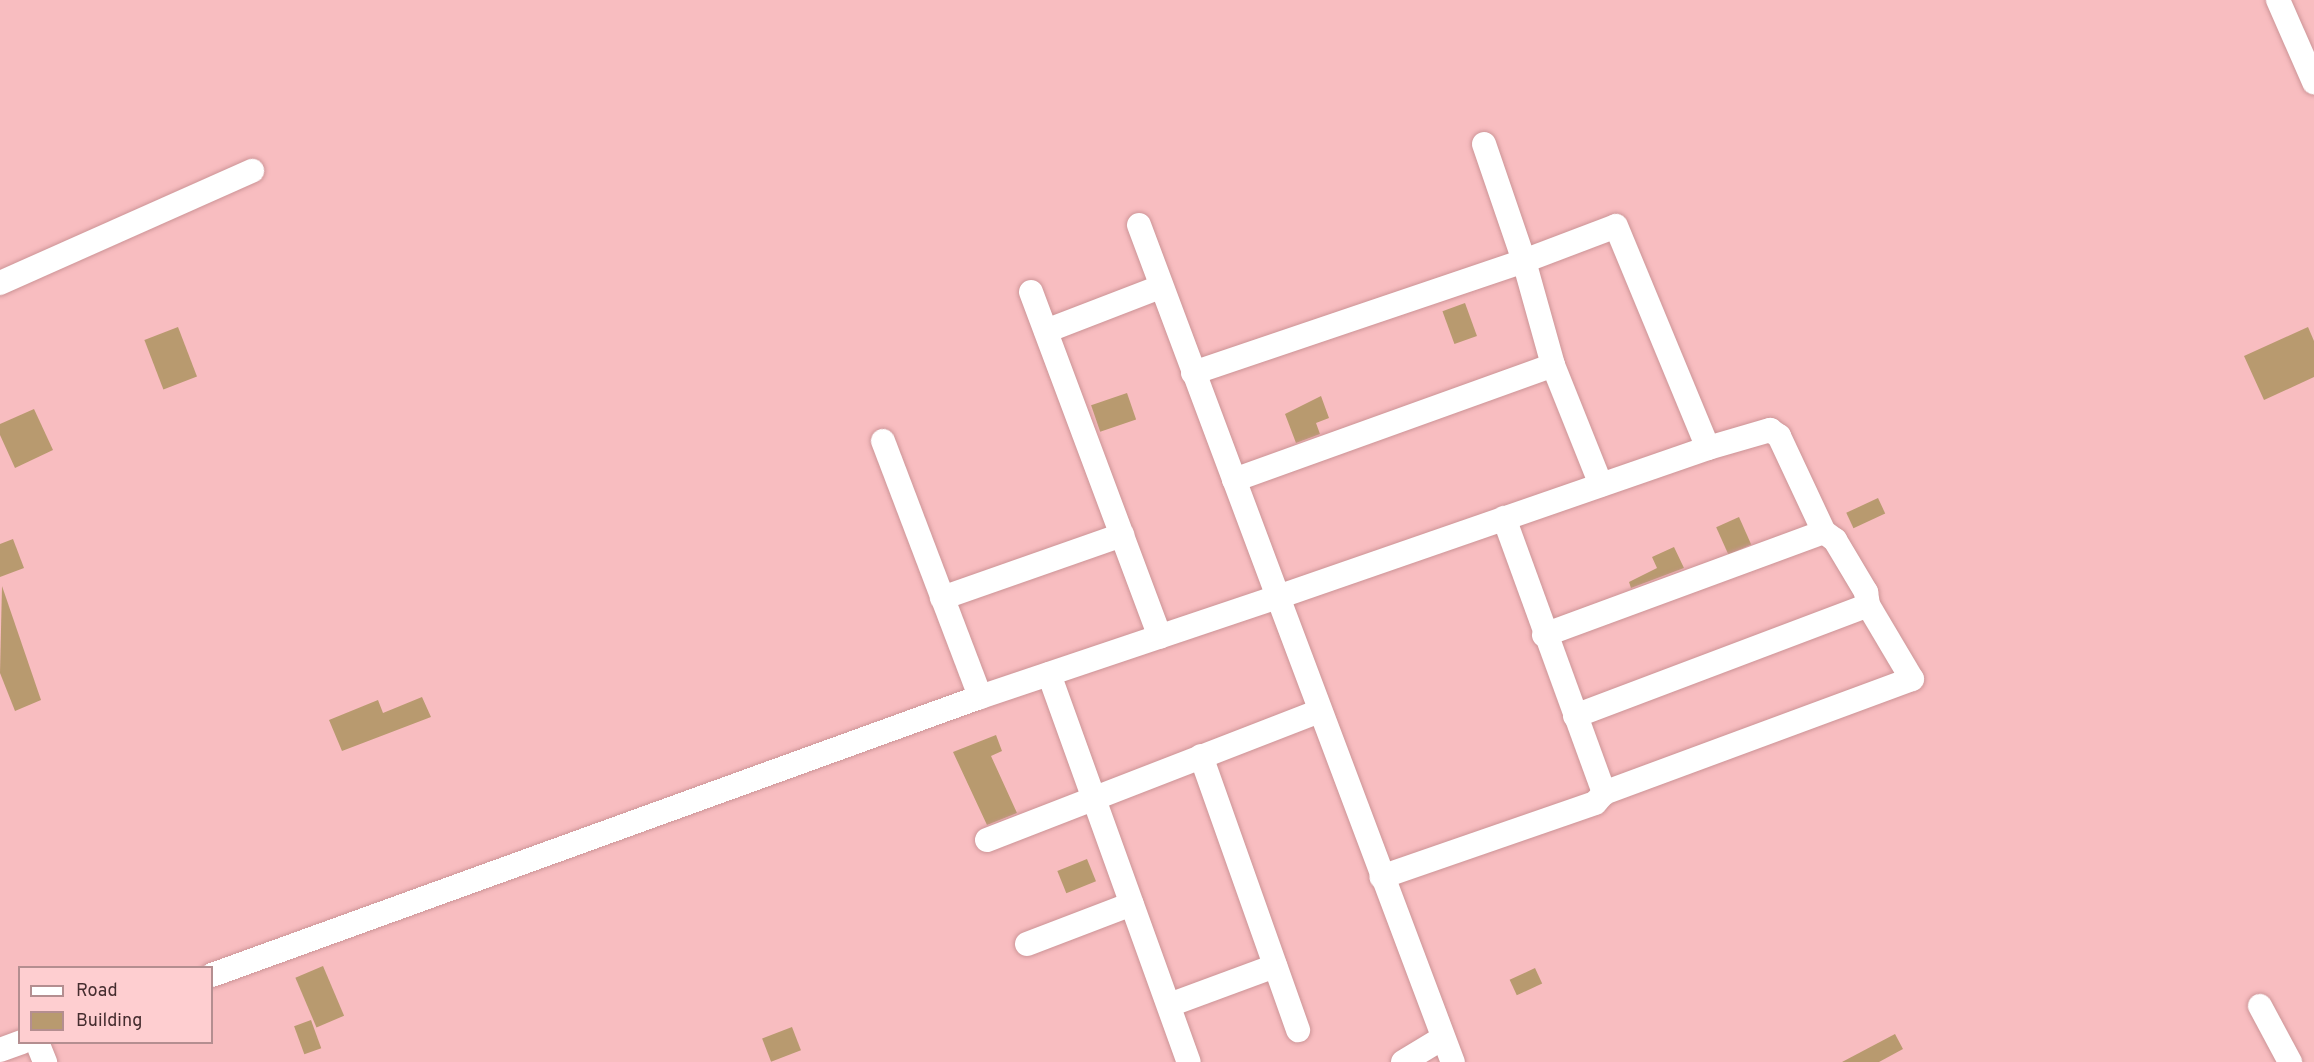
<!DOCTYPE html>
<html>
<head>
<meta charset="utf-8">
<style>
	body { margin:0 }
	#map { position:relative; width:2314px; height:1062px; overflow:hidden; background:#f8bdc0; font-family:Overpass,sans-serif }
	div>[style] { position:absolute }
	.building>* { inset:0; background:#b89a6f; transform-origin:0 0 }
	.roads { filter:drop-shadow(0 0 2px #cc9496) drop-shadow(0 0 2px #cc9496) }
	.minor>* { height:24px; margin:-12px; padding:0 12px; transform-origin:12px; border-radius:12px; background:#fff }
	span { translate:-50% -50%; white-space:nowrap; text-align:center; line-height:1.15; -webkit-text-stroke:5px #feced0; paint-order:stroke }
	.legend { position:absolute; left:18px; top:966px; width:195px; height:78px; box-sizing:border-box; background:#feced0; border:2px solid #b48e90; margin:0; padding:8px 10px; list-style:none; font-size:18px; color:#452d2f }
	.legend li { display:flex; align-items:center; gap:12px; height:30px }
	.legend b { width:30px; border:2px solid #b48e90 }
</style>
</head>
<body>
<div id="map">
	<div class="building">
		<div style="left:1465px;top:303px;width:35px;height:24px;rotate:70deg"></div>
		<div style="left:178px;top:327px;width:53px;height:36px;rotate:69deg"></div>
		<div style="clip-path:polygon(2308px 327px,2314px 341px,2314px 377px,2264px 400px,2244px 356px)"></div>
		<div style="left:1127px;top:393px;width:28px;height:38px;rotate:71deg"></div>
		<div style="clip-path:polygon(1321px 396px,1329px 418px,1316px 423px,1320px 434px,1296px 443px,1285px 414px)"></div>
		<div style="clip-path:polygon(34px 409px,53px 450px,15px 468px,0 435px,0 424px)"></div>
		<div style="left:1878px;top:498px;width:17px;height:35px;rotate:65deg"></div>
		<div style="left:1739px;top:517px;width:30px;height:25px;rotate:66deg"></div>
		<div style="clip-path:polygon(13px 539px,24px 568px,0 577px,0 544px)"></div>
		<div style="clip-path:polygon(1674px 547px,1684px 568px,1631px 588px,1629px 582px,1657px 568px,1652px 557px)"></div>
		<div style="clip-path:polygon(2px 586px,41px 700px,15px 711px,0 673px)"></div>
		<div style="clip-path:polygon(422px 697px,431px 717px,342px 751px,329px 720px,378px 700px,383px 713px)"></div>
		<div style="clip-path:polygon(996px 735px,1002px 751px,991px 756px,1017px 813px,987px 825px,953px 752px)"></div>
		<div style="left:1087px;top:859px;width:24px;height:32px;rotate:68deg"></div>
		<div style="left:323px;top:966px;width:54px;height:30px;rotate:67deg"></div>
		<div style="left:1535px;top:968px;width:17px;height:28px;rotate:65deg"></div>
		<div style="left:311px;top:1020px;width:30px;height:18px;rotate:70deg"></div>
		<div style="left:792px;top:1027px;width:25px;height:32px;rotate:69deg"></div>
		<div style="clip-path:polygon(1895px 1034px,1903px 1049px,1879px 1062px,1842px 1062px)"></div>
	</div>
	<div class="roads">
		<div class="minor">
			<div style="left:2278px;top:0;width:90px;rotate:66.3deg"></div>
			<div style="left:1484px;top:144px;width:124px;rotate:71.1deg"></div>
			<div style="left:1524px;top:261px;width:108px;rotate:74.4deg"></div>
			<div style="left:1553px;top:365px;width:129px;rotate:68.2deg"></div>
			<div style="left:1139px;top:225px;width:397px;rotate:69.5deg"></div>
			<div style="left:1278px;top:597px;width:455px;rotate:-19.1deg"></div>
			<div style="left:1708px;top:448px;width:65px;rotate:-16.2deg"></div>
			<div style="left:1770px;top:430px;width:11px;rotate:34deg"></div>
			<div style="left:1779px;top:436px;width:106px;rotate:64.9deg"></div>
			<div style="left:1824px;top:532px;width:14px;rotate:36deg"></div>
			<div style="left:1835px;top:540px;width:61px;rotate:59.2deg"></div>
			<div style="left:1866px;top:592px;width:13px;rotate:81deg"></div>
			<div style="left:1868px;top:605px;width:86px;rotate:59.3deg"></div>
			<div style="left:1912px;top:679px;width:328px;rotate:159.7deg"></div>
			<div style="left:1604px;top:793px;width:13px;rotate:132deg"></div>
			<div style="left:1595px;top:803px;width:226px;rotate:160.9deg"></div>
			<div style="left:0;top:283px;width:276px;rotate:-24deg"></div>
			<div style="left:1031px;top:292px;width:368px;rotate:69.5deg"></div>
			<div style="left:1046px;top:331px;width:122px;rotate:-21.1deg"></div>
			<div style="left:1193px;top:373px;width:349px;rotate:-18.7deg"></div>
			<div style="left:1524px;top:261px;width:98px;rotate:-20.8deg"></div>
			<div style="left:1616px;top:226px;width:240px;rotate:67.5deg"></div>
			<div style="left:883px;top:441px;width:274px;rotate:69.2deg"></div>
			<div style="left:1234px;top:480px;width:339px;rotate:-19.8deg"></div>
			<div style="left:1504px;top:518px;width:293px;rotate:70deg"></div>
			<div style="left:942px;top:598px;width:191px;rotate:-19.3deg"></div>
			<div style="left:1544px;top:635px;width:298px;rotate:-20.2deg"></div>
			<div style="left:1049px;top:674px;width:412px;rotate:70.2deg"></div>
			<div style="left:1575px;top:716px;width:313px;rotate:-20.7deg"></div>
			<div style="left:1201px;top:756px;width:291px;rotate:70.5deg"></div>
			<div style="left:987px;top:840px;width:357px;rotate:-21.2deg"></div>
			<div style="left:1027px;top:944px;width:112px;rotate:-20.9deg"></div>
			<div style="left:212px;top:975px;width:817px;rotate:-19.9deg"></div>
			<div style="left:980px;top:697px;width:314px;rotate:-18.6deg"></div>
			<div style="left:1278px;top:597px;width:497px;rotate:69.4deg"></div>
			<div style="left:1169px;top:1005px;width:113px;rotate:-20.2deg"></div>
			<div style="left:2260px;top:1006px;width:64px;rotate:61.8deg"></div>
			<div style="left:37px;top:1042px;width:22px;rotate:68deg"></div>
			<div style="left:0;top:1050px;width:23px;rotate:-20deg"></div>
			<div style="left:1403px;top:1062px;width:44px;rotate:-31.2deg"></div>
		</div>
	</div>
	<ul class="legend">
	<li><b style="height:8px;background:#fff"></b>Road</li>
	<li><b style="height:16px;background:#b89a6f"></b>Building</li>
	</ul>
</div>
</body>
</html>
